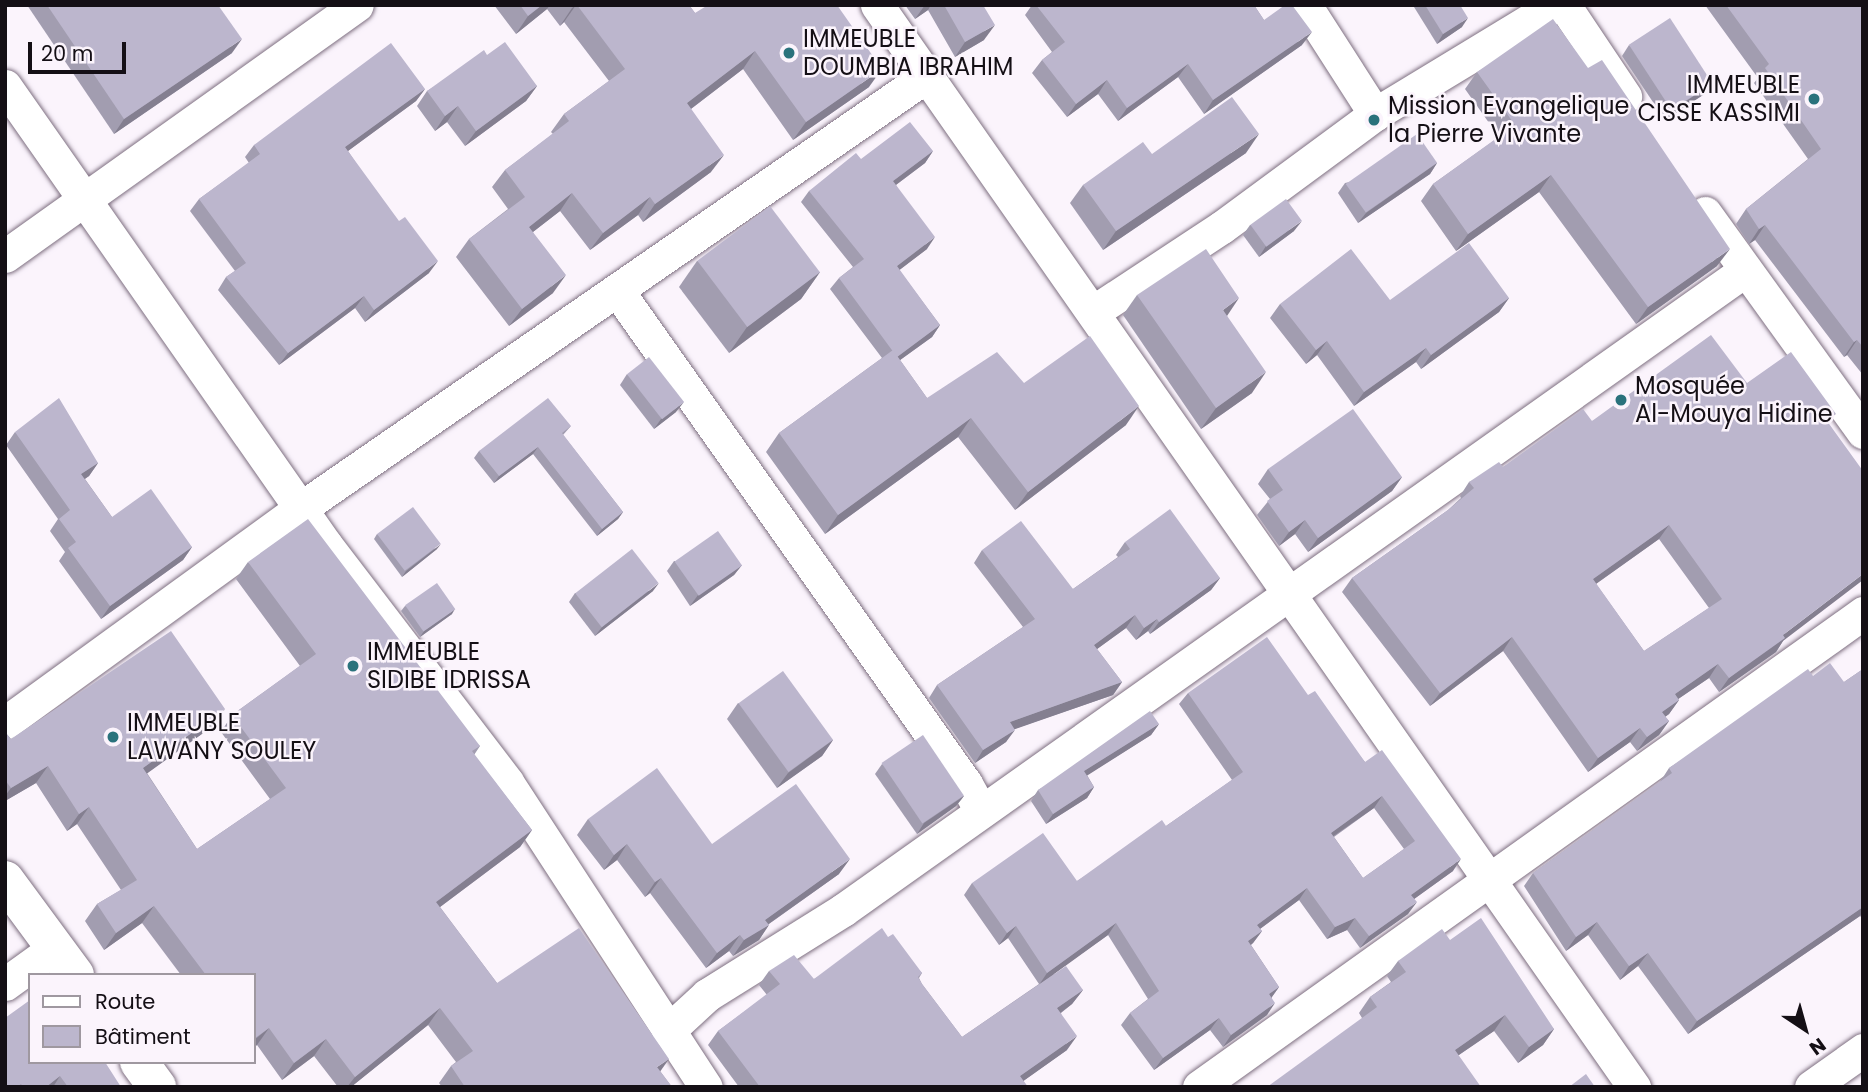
<!DOCTYPE html>
<html>
<head>
<meta charset="utf-8">
<style>
	body { margin:0 }
	#map { position:relative; width:1868px; height:1092px; overflow:hidden; background:#fbf4fc; font-family:Poppins,sans-serif }
	div>[style] { position:absolute }
	.roads { filter:drop-shadow(0 0 2px #7e6f81) drop-shadow(0 0 2px #7e6f81) }
	.street>* { height:33px; margin:-16.5px; padding:0 16.5px; transform-origin:16.5px; border-radius:16.5px; background:#fff }
	.secondary>* { height:38px; margin:-19px; padding:0 19px; transform-origin:19px; border-radius:19px; background:#fff }
	.wall>* { inset:0; background:#a29db0 }
	.shaded-wall>* { inset:0; background:#847f90 }
	.building>* { inset:0; background:#bcb6cd; transform-origin:0 0 }
	.dots>* { width:19px; height:19px; translate:-50% -50%; box-sizing:border-box; border:4px solid #fbf4fc; border-radius:50% }
	span { translate:-50% -50%; white-space:nowrap; text-align:center; line-height:1.15; -webkit-text-stroke:5px #fbf4fc; paint-order:stroke }
	.poi-label { font-size:24px; color:#140f15 }
	.left { translate:0 -50%; text-align:left }
	.right { translate:-100% -50%; text-align:right }
	.frame { position:absolute; inset:0; border:7px solid #140f15; pointer-events:none }
	.legend { position:absolute; left:28px; top:973px; width:228px; height:91px; box-sizing:border-box; background:#fbf4fc; border:2px solid #9f98a0; margin:0; padding:9px 12px; list-style:none; font-size:21px; color:#140f15 }
	.legend li { display:flex; align-items:center; gap:14px; height:35px }
	.legend b { width:35px; border:2px solid #9f98a0 }
	.north { position:absolute; left:1770px; top:994px; width:70px; height:70px; -webkit-text-stroke:5px #fbf4fc; paint-order:stroke; rotate:144deg; font-size:19px; font-weight:700; line-height:28px; text-align:center; color:#140f15 }
	.north::after { content:''; display:block; margin:auto; width:24px; height:32px; background:#140f15; clip-path:polygon(50% 0,100% 100%,50% 72%,0 100%) }
	.scale { position:absolute; left:28px; top:42px; width:98px; height:32px; box-sizing:border-box; border:4px solid #140f15; border-top:0; padding-left:9px; font-size:21px; line-height:24px; white-space:nowrap; color:#140f15; -webkit-text-stroke:5px #fbf4fc; paint-order:stroke }
</style>
</head>
<body>
<div id="map">
	<div class="roads">
		<div class="street">
			<div style="left:877px;top:5px;width:1321px;rotate:55.02deg"></div>
			<div style="left:1305px;top:5px;width:130px;rotate:57.3deg"></div>
			<div style="left:1564px;top:5px;width:110px;rotate:56.2deg"></div>
			<div style="left:5px;top:86px;width:560px;rotate:55.03deg"></div>
			<div style="left:326px;top:545px;width:298px;rotate:52.6deg"></div>
			<div style="left:507px;top:782px;width:364px;rotate:56.9deg"></div>
			<div style="left:1705px;top:213px;width:270px;rotate:54.2deg"></div>
			<div style="left:5px;top:256px;width:432px;rotate:-35.5deg"></div>
			<div style="left:617px;top:290px;width:605px;rotate:54.76deg"></div>
			<div style="left:966px;top:784px;width:31px;rotate:61deg"></div>
			<div style="left:1093px;top:312px;width:154px;rotate:-33.4deg"></div>
			<div style="left:1222px;top:227px;width:190px;rotate:-36.4deg"></div>
			<div style="left:1375px;top:114px;width:210px;rotate:-31.2deg"></div>
			<div style="left:5px;top:723px;width:366px;rotate:-36deg"></div>
			<div style="left:301px;top:508px;width:762px;rotate:-34.63deg"></div>
			<div style="left:5px;top:984px;width:62px;rotate:-35.8deg"></div>
			<div style="left:668px;top:1031px;width:53px;rotate:-42.7deg"></div>
			<div style="left:707px;top:995px;width:160px;rotate:-32deg"></div>
			<div style="left:843px;top:910px;width:1105px;rotate:-35.34deg"></div>
			<div style="left:1199px;top:1087px;width:816px;rotate:-35.52deg"></div>
			<div style="left:1811px;top:1087px;width:64px;rotate:-35.4deg"></div>
		</div>
		<div class="secondary">
			<div style="left:5px;top:880px;width:118px;rotate:53.6deg"></div>
			<div style="left:139px;top:1062px;width:31px;rotate:54deg"></div>
		</div>
	</div>
	<div class="wall">
		<div style="clip-path:polygon(27px 5px,218px 5px,232px 53px,114px 134px)"></div>
		<div style="clip-path:polygon(494px 5px,689px 5px,695px 13px,869px 87px,793px 140px,743px 69px,691px 109px,711px 172px,643px 222px,638px 215px,590px 250px,560px 211px,533px 232px,553px 293px,509px 326px,456px 257px,469px 239px,508px 209px,492px 187px,505px 170px,553px 134px,551px 132px,564px 114px,609px 81px,564px 22px,560px 26px,547px 9px,516px 34px)"></div>
		<div style="clip-path:polygon(905px 5px,983px 5px,984px 40px,955px 57px,928px 10px,915px 19px)"></div>
		<div style="clip-path:polygon(1032px 5px,1254px 5px,1264px 20px,1302px 45px,1204px 114px,1178px 77px,1118px 121px,1098px 94px,1067px 117px,1032px 73px,1042px 60px,1052px 52px,1025px 15px)"></div>
		<div style="clip-path:polygon(1415px 5px,1460px 5px,1462px 27px,1437px 44px,1414px 7px)"></div>
		<div style="clip-path:polygon(1705px 5px,1863px 5px,1863px 375px,1847px 355px,1844px 357px,1755px 240px,1749px 244px,1736px 224px,1746px 209px,1808px 159px,1754px 83px,1758px 78px)"></div>
		<div style="clip-path:polygon(1629px 45px,1706px 93px,1665px 120px,1622px 56px)"></div>
		<div style="clip-path:polygon(487px 55px,537px 86px,526px 101px,465px 146px,447px 122px,435px 131px,417px 106px,427px 91px)"></div>
		<div style="clip-path:polygon(1477px 72px,1717px 266px,1636px 324px,1539px 192px,1456px 251px,1421px 201px,1433px 184px,1499px 137px,1465px 89px)"></div>
		<div style="clip-path:polygon(425px 89px,416px 101px,348px 151px,429px 273px,365px 322px,355px 308px,279px 365px,218px 290px,226px 277px,235px 271px,190px 211px,199px 199px,249px 163px,245px 157px,254px 145px)"></div>
		<div style="clip-path:polygon(933px 151px,925px 163px,896px 185px,927px 249px,899px 270px,940px 325px,932px 337px,900px 360px,927px 398px,1024px 383px,1126px 425px,1015px 510px,958px 437px,825px 534px,766px 452px,779px 433px,882px 358px,830px 289px,839px 278px,853px 267px,801px 202px,809px 191px)"></div>
		<div style="clip-path:polygon(1246px 153px,1103px 250px,1070px 203px,1083px 185px,1152px 154px)"></div>
		<div style="clip-path:polygon(1437px 163px,1430px 174px,1358px 223px,1338px 193px,1345px 183px)"></div>
		<div style="clip-path:polygon(1250px 225px,1294px 231px,1259px 257px,1243px 235px)"></div>
		<div style="clip-path:polygon(697px 261px,820px 272px,801px 299px,729px 353px,679px 287px)"></div>
		<div style="clip-path:polygon(1137px 295px,1227px 316px,1252px 393px,1201px 429px,1123px 315px)"></div>
		<div style="clip-path:polygon(1509px 298px,1499px 312px,1421px 369px,1416px 362px,1354px 406px,1317px 355px,1306px 364px,1270px 318px,1280px 304px,1390px 300px)"></div>
		<div style="clip-path:polygon(627px 374px,676px 412px,654px 429px,620px 385px)"></div>
		<div style="clip-path:polygon(evenodd,1747px 383px,1829px 424px,1783px 641px,1776px 652px,1719px 692px,1709px 678px,1678px 699px,1679px 700px,1669px 714px,1665px 717px,1669px 721px,1659px 735px,1637px 751px,1630px 742px,1588px 772px,1503px 651px,1430px 706px,1342px 592px,1352px 578px,1448px 510px,1461px 498px,1460px 496px,1469px 482px,1503px 467px,1592px 421px,1747px 383px,1659px 539px,1709px 608px,1644px 651px,1596px 584px,1659px 539px)"></div>
		<div style="clip-path:polygon(571px 426px,563px 435px,623px 512px,618px 519px,597px 536px,533px 454px,494px 483px,474px 458px,479px 451px)"></div>
		<div style="clip-path:polygon(15px 432px,98px 463px,89px 476px,85px 479px,112px 517px,192px 547px,183px 560px,101px 619px,59px 561px,65px 552px,50px 531px,58px 519px,6px 445px)"></div>
		<div style="clip-path:polygon(1268px 469px,1402px 477px,1392px 491px,1308px 552px,1295px 534px,1279px 546px,1257px 515px,1270px 499px,1258px 484px)"></div>
		<div style="clip-path:polygon(377px 534px,437px 549px,402px 577px,374px 539px)"></div>
		<div style="clip-path:polygon(1125px 542px,1220px 578px,1211px 590px,1150px 634px,1148px 631px,1136px 640px,1126px 628px,1097px 649px,1122px 682px,1113px 695px,1014px 729px,1006px 742px,975px 763px,929px 698px,937px 685px,1023px 627px,974px 563px,982px 550px,1073px 589px,1118px 557px,1116px 555px)"></div>
		<div style="clip-path:polygon(674px 561px,742px 565px,734px 575px,690px 606px,667px 571px)"></div>
		<div style="clip-path:polygon(248px 562px,480px 746px,474px 755px,532px 830px,520px 847px,440px 907px,497px 983px,660px 1071px,672px 1087px,442px 1087px,439px 1083px,451px 1066px,456px 1062px,428px 1025px,351px 1087px,338px 1087px,314px 1056px,282px 1080px,257px 1045px,254px 1047px,254px 975px,181px 975px,142px 923px,104px 950px,85px 921px,97px 904px,121px 890px,77px 824px,67px 831px,36px 783px,5px 801px,5px 732px,11px 739px,213px 726px,147px 773px,197px 849px,270px 799px,221px 732px,232px 715px,300px 666px,236px 579px)"></div>
		<div style="clip-path:polygon(653px 591px,595px 636px,569px 602px,575px 593px)"></div>
		<div style="clip-path:polygon(405px 606px,452px 614px,420px 637px,401px 611px)"></div>
		<div style="clip-path:polygon(1863px 669px,1863px 919px,1860px 916px,1688px 1034px,1638px 966px,1620px 980px,1588px 935px,1566px 951px,1524px 886px,1533px 873px,1660px 782px,1669px 768px,1813px 676px,1844px 682px)"></div>
		<div style="clip-path:polygon(evenodd,1188px 693px,1308px 695px,1365px 762px,1453px 871px,1414px 899px,1408px 914px,1360px 948px,1347px 930px,1327px 939px,1299px 900px,1260px 929px,1262px 931px,1253px 943px,1251px 945px,1279px 987px,1272px 997px,1267px 1015px,1223px 1047px,1210px 1030px,1154px 1070px,1121px 1025px,1130px 1013px,1148px 999px,1108px 935px,1053px 974px,1083px 990px,1072px 1004px,1061px 1013px,1067px 1050px,1023px 1081px,1028px 1087px,739px 1087px,708px 1045px,718px 1031px,767px 995px,759px 985px,769px 971px,814px 979px,888px 937px,922px 973px,919px 978px,922px 984px,962px 1037px,1039px 984px,1008px 938px,999px 945px,964px 895px,972px 883px,1077px 881px,1166px 826px,1232px 780px,1179px 704px,1188px 693px,1374px 808px,1404px 849px,1363px 878px,1334px 837px,1374px 808px)"></div>
		<div style="clip-path:polygon(738px 703px,833px 740px,822px 756px,777px 788px,727px 719px)"></div>
		<div style="clip-path:polygon(1159px 724px,1151px 735px,1087px 775px,1094px 787px,1087px 798px,1046px 824px,1031px 801px,1038px 790px)"></div>
		<div style="clip-path:polygon(882px 764px,964px 796px,956px 806px,917px 834px,875px 774px)"></div>
		<div style="clip-path:polygon(588px 819px,712px 844px,839px 874px,769px 924px,759px 940px,733px 956px,729px 951px,706px 968px,650px 893px,645px 897px,617px 860px,604px 870px,577px 835px)"></div>
		<div style="clip-path:polygon(1450px 940px,1554px 1029px,1543px 1045px,1518px 1063px,1494px 1031px,1459px 1055px,1362px 1018px,1359px 1013px,1370px 997px,1391px 982px,1387px 976px,1398px 961px)"></div>
		<div style="clip-path:polygon(5px 1018px,121px 1087px,5px 1087px)"></div>
	</div>
	<div class="shaded-wall">
		<div style="clip-path:polygon(542px 5px,550px 5px,547px 9px,516px 34px,528px 16px)"></div>
		<div style="clip-path:polygon(576px 5px,564px 22px,560px 26px,572px 8px)"></div>
		<div style="clip-path:polygon(925px 5px,931px 5px,928px 10px,915px 19px)"></div>
		<div style="clip-path:polygon(1468px 18px,1462px 27px,1437px 44px,1443px 34px)"></div>
		<div style="clip-path:polygon(995px 25px,984px 40px,955px 57px,965px 42px)"></div>
		<div style="clip-path:polygon(1312px 32px,1302px 45px,1204px 114px,1213px 100px)"></div>
		<div style="clip-path:polygon(242px 39px,232px 53px,114px 134px,124px 119px)"></div>
		<div style="clip-path:polygon(755px 51px,743px 69px,675px 121px,687px 103px)"></div>
		<div style="clip-path:polygon(1188px 64px,1178px 77px,1118px 121px,1127px 108px)"></div>
		<div style="clip-path:polygon(882px 69px,869px 87px,793px 140px,806px 122px)"></div>
		<div style="clip-path:polygon(1107px 80px,1098px 94px,1067px 117px,1076px 104px)"></div>
		<div style="clip-path:polygon(1713px 83px,1706px 93px,1665px 120px,1673px 110px)"></div>
		<div style="clip-path:polygon(537px 86px,526px 101px,465px 146px,476px 131px)"></div>
		<div style="clip-path:polygon(425px 89px,416px 101px,337px 159px,345px 147px)"></div>
		<div style="clip-path:polygon(458px 106px,447px 122px,435px 131px,445px 116px)"></div>
		<div style="clip-path:polygon(1259px 134px,1246px 153px,1103px 250px,1116px 231px)"></div>
		<div style="clip-path:polygon(933px 151px,925px 163px,885px 193px,893px 181px)"></div>
		<div style="clip-path:polygon(724px 155px,711px 172px,643px 222px,655px 204px)"></div>
		<div style="clip-path:polygon(1437px 163px,1430px 174px,1358px 223px,1366px 213px)"></div>
		<div style="clip-path:polygon(1551px 175px,1539px 192px,1456px 251px,1468px 234px)"></div>
		<div style="clip-path:polygon(572px 193px,560px 211px,516px 245px,529px 227px)"></div>
		<div style="clip-path:polygon(650px 197px,638px 215px,590px 250px,603px 233px)"></div>
		<div style="clip-path:polygon(1302px 221px,1294px 231px,1259px 257px,1266px 246px)"></div>
		<div style="clip-path:polygon(1765px 225px,1755px 240px,1749px 244px,1759px 229px)"></div>
		<div style="clip-path:polygon(935px 237px,927px 249px,889px 278px,897px 266px)"></div>
		<div style="clip-path:polygon(1730px 249px,1717px 266px,1636px 324px,1648px 307px)"></div>
		<div style="clip-path:polygon(438px 261px,429px 273px,365px 322px,374px 310px)"></div>
		<div style="clip-path:polygon(820px 272px,801px 299px,729px 353px,747px 327px)"></div>
		<div style="clip-path:polygon(566px 275px,553px 293px,509px 326px,522px 309px)"></div>
		<div style="clip-path:polygon(364px 296px,355px 308px,279px 365px,288px 353px)"></div>
		<div style="clip-path:polygon(1239px 298px,1225px 319px,1223px 310px)"></div>
		<div style="clip-path:polygon(1509px 298px,1499px 312px,1421px 369px,1431px 355px)"></div>
		<div style="clip-path:polygon(940px 325px,932px 337px,889px 368px,897px 357px)"></div>
		<div style="clip-path:polygon(1857px 340px,1847px 355px,1844px 357px,1854px 342px)"></div>
		<div style="clip-path:polygon(1327px 341px,1317px 355px,1306px 364px,1316px 350px)"></div>
		<div style="clip-path:polygon(1426px 348px,1416px 362px,1354px 406px,1364px 392px)"></div>
		<div style="clip-path:polygon(1266px 372px,1252px 393px,1201px 429px,1216px 408px)"></div>
		<div style="clip-path:polygon(684px 402px,676px 412px,654px 429px,661px 419px)"></div>
		<div style="clip-path:polygon(1139px 406px,1126px 425px,1015px 510px,1028px 492px)"></div>
		<div style="clip-path:polygon(971px 418px,958px 437px,825px 534px,838px 515px)"></div>
		<div style="clip-path:polygon(538px 447px,533px 454px,494px 483px,499px 476px)"></div>
		<div style="clip-path:polygon(98px 463px,89px 476px,72px 487px,81px 474px)"></div>
		<div style="clip-path:polygon(1402px 477px,1392px 491px,1308px 552px,1318px 538px)"></div>
		<div style="clip-path:polygon(623px 512px,618px 519px,597px 536px,602px 529px)"></div>
		<div style="clip-path:polygon(1305px 520px,1295px 534px,1279px 546px,1289px 532px)"></div>
		<div style="clip-path:polygon(1669px 525px,1659px 539px,1583px 593px,1593px 579px)"></div>
		<div style="clip-path:polygon(441px 544px,437px 549px,402px 577px,406px 571px)"></div>
		<div style="clip-path:polygon(192px 547px,183px 560px,101px 619px,110px 606px)"></div>
		<div style="clip-path:polygon(742px 565px,734px 575px,690px 606px,698px 595px)"></div>
		<div style="clip-path:polygon(1863px 574px,1863px 580px,1783px 641px,1776px 652px,1719px 692px,1729px 678px,1783px 635px)"></div>
		<div style="clip-path:polygon(1220px 578px,1211px 590px,1150px 634px,1159px 622px)"></div>
		<div style="clip-path:polygon(659px 583px,653px 591px,595px 636px,602px 627px)"></div>
		<div style="clip-path:polygon(455px 609px,452px 614px,420px 637px,424px 631px)"></div>
		<div style="clip-path:polygon(1135px 615px,1126px 628px,1086px 657px,1094px 645px)"></div>
		<div style="clip-path:polygon(1157px 619px,1148px 631px,1136px 640px,1144px 628px)"></div>
		<div style="clip-path:polygon(1512px 637px,1503px 651px,1430px 706px,1440px 693px)"></div>
		<div style="clip-path:polygon(1718px 664px,1709px 678px,1665px 708px,1675px 694px)"></div>
		<div style="clip-path:polygon(1122px 682px,1113px 695px,1001px 734px,1010px 722px)"></div>
		<div style="clip-path:polygon(1679px 700px,1669px 714px,1652px 726px,1662px 712px)"></div>
		<div style="clip-path:polygon(225px 709px,213px 726px,131px 785px,143px 768px)"></div>
		<div style="clip-path:polygon(1669px 721px,1659px 735px,1637px 751px,1647px 737px)"></div>
		<div style="clip-path:polygon(1159px 724px,1151px 735px,1077px 782px,1084px 771px)"></div>
		<div style="clip-path:polygon(1640px 728px,1630px 742px,1588px 772px,1598px 758px)"></div>
		<div style="clip-path:polygon(1015px 730px,1006px 742px,975px 763px,983px 750px)"></div>
		<div style="clip-path:polygon(833px 740px,822px 756px,777px 788px,788px 773px)"></div>
		<div style="clip-path:polygon(48px 766px,36px 783px,5px 801px,5px 796px,11px 788px)"></div>
		<div style="clip-path:polygon(1094px 787px,1087px 798px,1046px 824px,1053px 814px)"></div>
		<div style="clip-path:polygon(964px 796px,956px 806px,917px 834px,924px 823px)"></div>
		<div style="clip-path:polygon(1382px 796px,1374px 808px,1322px 844px,1331px 833px)"></div>
		<div style="clip-path:polygon(89px 807px,77px 824px,67px 831px,79px 814px)"></div>
		<div style="clip-path:polygon(532px 830px,520px 847px,424px 919px,436px 902px)"></div>
		<div style="clip-path:polygon(627px 844px,617px 860px,604px 870px,614px 855px)"></div>
		<div style="clip-path:polygon(850px 859px,839px 874px,760px 930px,769px 925px,759px 940px,733px 956px,744px 940px,765px 920px)"></div>
		<div style="clip-path:polygon(1461px 859px,1453px 871px,1403px 907px,1411px 895px)"></div>
		<div style="clip-path:polygon(661px 878px,650px 893px,645px 897px,655px 882px)"></div>
		<div style="clip-path:polygon(1307px 888px,1299px 900px,1249px 937px,1257px 925px)"></div>
		<div style="clip-path:polygon(1417px 902px,1408px 914px,1360px 948px,1369px 936px)"></div>
		<div style="clip-path:polygon(154px 906px,142px 923px,104px 950px,116px 933px)"></div>
		<div style="clip-path:polygon(1863px 907px,1863px 912px,1860px 916px,1688px 1034px,1697px 1021px)"></div>
		<div style="clip-path:polygon(1355px 918px,1347px 930px,1327px 939px,1335px 927px)"></div>
		<div style="clip-path:polygon(1597px 922px,1588px 935px,1566px 951px,1576px 937px)"></div>
		<div style="clip-path:polygon(1116px 923px,1108px 935px,1039px 985px,1047px 973px)"></div>
		<div style="clip-path:polygon(1016px 926px,1008px 938px,999px 945px,1007px 933px)"></div>
		<div style="clip-path:polygon(1262px 931px,1253px 943px,1240px 953px,1248px 941px)"></div>
		<div style="clip-path:polygon(740px 935px,729px 951px,706px 968px,717px 953px)"></div>
		<div style="clip-path:polygon(1648px 953px,1638px 966px,1620px 980px,1629px 966px)"></div>
		<div style="clip-path:polygon(1279px 987px,1271px 998px,1269px 994px)"></div>
		<div style="clip-path:polygon(1083px 990px,1072px 1004px,1047px 1023px,1057px 1008px)"></div>
		<div style="clip-path:polygon(1275px 1003px,1267px 1015px,1223px 1047px,1231px 1035px)"></div>
		<div style="clip-path:polygon(440px 1008px,428px 1025px,351px 1087px,347px 1087px,355px 1077px)"></div>
		<div style="clip-path:polygon(1505px 1015px,1494px 1031px,1444px 1065px,1455px 1050px)"></div>
		<div style="clip-path:polygon(1219px 1018px,1210px 1030px,1154px 1070px,1163px 1058px)"></div>
		<div style="clip-path:polygon(269px 1028px,257px 1045px,254px 1047px,254px 1040px)"></div>
		<div style="clip-path:polygon(1554px 1029px,1543px 1045px,1518px 1063px,1529px 1047px)"></div>
		<div style="clip-path:polygon(1077px 1036px,1067px 1050px,1015px 1087px,1020px 1076px)"></div>
		<div style="clip-path:polygon(326px 1039px,314px 1056px,282px 1080px,294px 1063px)"></div>
		<div style="clip-path:polygon(669px 1059px,657px 1076px,657px 1067px)"></div>
		<div style="clip-path:polygon(60px 1076px,53px 1087px,46px 1087px)"></div>
	</div>
	<div class="building">
		<div style="clip-path:polygon(47px 5px,218px 5px,242px 39px,124px 119px)"></div>
		<div style="clip-path:polygon(520px 5px,542px 5px,528px 16px)"></div>
		<div style="clip-path:polygon(577px 5px,689px 5px,695px 13px,708px 5px,837px 5px,882px 69px,806px 122px,755px 51px,687px 103px,724px 155px,655px 204px,650px 197px,603px 233px,572px 193px,529px 227px,566px 275px,522px 309px,469px 239px,525px 197px,505px 170px,569px 121px,564px 114px,625px 69px)"></div>
		<div style="clip-path:polygon(944px 5px,983px 5px,995px 25px,965px 42px)"></div>
		<div style="clip-path:polygon(1036px 5px,1254px 5px,1264px 20px,1285px 5px,1292px 5px,1312px 32px,1213px 100px,1188px 64px,1127px 108px,1107px 80px,1076px 104px,1042px 60px,1065px 42px)"></div>
		<div style="clip-path:polygon(1425px 5px,1460px 5px,1468px 18px,1443px 34px)"></div>
		<div style="clip-path:polygon(1726px 5px,1863px 5px,1863px 347px,1857px 340px,1854px 342px,1765px 225px,1759px 229px,1746px 209px,1821px 149px,1765px 68px,1769px 64px)"></div>
		<div style="left:1670px;top:18px;width:78px;height:49px;rotate:57deg"></div>
		<div style="clip-path:polygon(1553px 19px,1588px 68px,1602px 60px,1730px 249px,1648px 307px,1551px 175px,1468px 234px,1433px 184px,1515px 125px,1477px 72px)"></div>
		<div style="clip-path:polygon(505px 42px,537px 86px,476px 131px,458px 106px,445px 116px,427px 91px,484px 50px,487px 55px)"></div>
		<div style="clip-path:polygon(391px 43px,425px 89px,345px 147px,399px 221px,405px 217px,438px 261px,374px 310px,364px 296px,288px 353px,226px 277px,246px 263px,199px 199px,260px 154px,254px 145px)"></div>
		<div style="clip-path:polygon(1232px 97px,1259px 134px,1116px 231px,1083px 185px,1143px 142px,1152px 154px)"></div>
		<div style="clip-path:polygon(910px 122px,933px 151px,893px 181px,935px 237px,897px 266px,940px 325px,897px 357px,839px 278px,864px 259px,809px 191px,856px 153px,861px 159px)"></div>
		<div style="left:1417px;top:134px;width:35px;height:87px;rotate:55deg"></div>
		<div style="left:1286px;top:199px;width:27px;height:44px;rotate:54deg"></div>
		<div style="left:770px;top:206px;width:83px;height:91px;rotate:53deg"></div>
		<div style="clip-path:polygon(1469px 243px,1509px 298px,1431px 355px,1426px 348px,1364px 392px,1327px 341px,1316px 350px,1280px 304px,1351px 249px,1390px 300px)"></div>
		<div style="clip-path:polygon(1206px 249px,1239px 298px,1223px 310px,1266px 372px,1216px 408px,1137px 295px)"></div>
		<div style="clip-path:polygon(evenodd,1711px 335px,1747px 383px,1791px 352px,1836px 414px,1827px 421px,1863px 471px,1863px 574px,1783px 635px,1785px 638px,1729px 678px,1718px 664px,1675px 694px,1679px 700px,1662px 712px,1669px 721px,1647px 737px,1640px 728px,1598px 758px,1512px 637px,1440px 693px,1352px 578px,1448px 510px,1474px 488px,1469px 482px,1499px 462px,1503px 467px,1583px 409px,1592px 421px,1711px 335px,1669px 525px,1722px 599px,1644px 651px,1593px 579px,1669px 525px)"></div>
		<div style="clip-path:polygon(1090px 336px,1139px 406px,1028px 492px,971px 418px,838px 515px,779px 433px,893px 350px,927px 398px,997px 352px,1024px 383px)"></div>
		<div style="left:649px;top:357px;width:57px;height:28px;rotate:52deg"></div>
		<div style="clip-path:polygon(59px 398px,98px 463px,81px 474px,112px 517px,151px 489px,192px 547px,110px 606px,68px 548px,76px 542px,59px 519px,70px 510px,15px 432px)"></div>
		<div style="clip-path:polygon(548px 398px,571px 426px,562px 433px,623px 512px,602px 529px,538px 447px,499px 476px,479px 451px)"></div>
		<div style="clip-path:polygon(1353px 409px,1402px 477px,1318px 538px,1305px 520px,1289px 532px,1267px 501px,1283px 490px,1268px 469px)"></div>
		<div style="left:413px;top:507px;width:46px;height:45px;rotate:53deg"></div>
		<div style="clip-path:polygon(1170px 509px,1220px 578px,1159px 622px,1157px 619px,1144px 628px,1135px 615px,1094px 645px,1122px 682px,1010px 722px,1015px 730px,983px 750px,937px 685px,1035px 619px,982px 550px,1021px 521px,1073px 589px,1130px 549px,1125px 542px)"></div>
		<div style="clip-path:polygon(308px 519px,480px 746px,472px 751px,532px 830px,436px 902px,497px 983px,579px 928px,669px 1059px,657px 1067px,672px 1087px,465px 1087px,451px 1066px,473px 1051px,440px 1008px,355px 1077px,326px 1039px,294px 1063px,269px 1028px,254px 1039px,254px 975px,206px 975px,154px 906px,116px 933px,97px 904px,137px 880px,89px 807px,79px 814px,48px 766px,11px 788px,5px 780px,5px 732px,11px 739px,171px 631px,225px 709px,143px 768px,197px 849px,286px 788px,232px 715px,316px 654px,248px 562px)"></div>
		<div style="left:718px;top:531px;width:42px;height:53px;rotate:55deg"></div>
		<div style="left:632px;top:549px;width:43px;height:72px;rotate:52deg"></div>
		<div style="left:437px;top:583px;width:32px;height:39px;rotate:55deg"></div>
		<div style="clip-path:polygon(evenodd,1267px 637px,1308px 695px,1315px 691px,1365px 762px,1382px 750px,1461px 859px,1411px 895px,1417px 902px,1369px 936px,1355px 918px,1335px 927px,1307px 888px,1257px 925px,1262px 931px,1248px 941px,1279px 987px,1269px 994px,1275px 1003px,1231px 1035px,1219px 1018px,1163px 1058px,1130px 1013px,1159px 991px,1116px 923px,1047px 973px,1016px 926px,1007px 933px,972px 883px,1043px 833px,1077px 881px,1162px 820px,1166px 826px,1243px 772px,1188px 693px,1267px 637px,1382px 796px,1415px 841px,1363px 878px,1331px 833px,1382px 796px)"></div>
		<div style="clip-path:polygon(1830px 663px,1844px 682px,1863px 669px,1863px 907px,1697px 1021px,1648px 953px,1629px 966px,1597px 922px,1576px 937px,1533px 873px,1672px 773px,1669px 768px,1808px 669px,1813px 676px)"></div>
		<div style="left:783px;top:671px;width:85px;height:55px;rotate:54deg"></div>
		<div style="clip-path:polygon(1150px 711px,1159px 724px,1084px 771px,1094px 787px,1053px 814px,1038px 790px)"></div>
		<div style="left:923px;top:735px;width:73px;height:50px;rotate:56deg"></div>
		<div style="clip-path:polygon(657px 768px,712px 844px,796px 784px,850px 859px,765px 920px,769px 925px,744px 940px,740px 935px,717px 953px,661px 878px,655px 882px,627px 844px,614px 855px,588px 819px)"></div>
		<div style="clip-path:polygon(1481px 918px,1554px 1029px,1529px 1047px,1505px 1015px,1455px 1050px,1481px 1087px,1267px 1087px,1377px 1007px,1370px 997px,1406px 972px,1398px 961px,1442px 929px,1450px 940px)"></div>
		<div style="clip-path:polygon(882px 928px,888px 937px,893px 934px,922px 973px,918px 977px,922px 984px,962px 1037px,1066px 966px,1083px 990px,1057px 1008px,1077px 1036px,1020px 1076px,1028px 1087px,760px 1087px,718px 1031px,780px 984px,769px 971px,794px 955px,814px 979px)"></div>
		<div style="clip-path:polygon(30px 1000px,30px 1062px,105px 1062px,121px 1087px,68px 1087px,60px 1076px,46px 1087px,23px 1087px,21px 1084px,17px 1087px,5px 1087px,5px 1018px)"></div>
		<div style="clip-path:polygon(1586px 1074px,1595px 1087px,1569px 1087px)"></div>
	</div>
	<div class="dots">
		<div style="left:789px;top:53px;background:#2a727c"></div>
		<div style="left:1814px;top:99px;background:#2a727c"></div>
		<div style="left:1374px;top:120px;background:#2a727c"></div>
		<div style="left:1621px;top:400px;background:#2a727c"></div>
		<div style="left:353px;top:666px;background:#2a727c"></div>
		<div style="left:113px;top:737px;background:#2a727c"></div>
	</div>
	<div class="poi-label">
		<span class="left" style="left:803px;top:53px">IMMEUBLE<br>DOUMBIA IBRAHIM</span>
		<span class="right" style="left:1800px;top:99px">IMMEUBLE<br>CISSE KASSIMI</span>
		<span class="left" style="left:1388px;top:120px">Mission Evangelique<br>la Pierre Vivante</span>
		<span class="left" style="left:1635px;top:400px">Mosquée<br>Al-Mouya Hidine</span>
		<span class="left" style="left:367px;top:666px">IMMEUBLE<br>SIDIBE IDRISSA</span>
		<span class="left" style="left:127px;top:737px">IMMEUBLE<br>LAWANY SOULEY</span>
	</div>
	<div class="frame"></div>
	<ul class="legend">
	<li><b style="height:9px;background:#fff"></b>Route</li>
	<li><b style="height:19px;background:#bcb6cd"></b>Bâtiment</li>
	</ul>
	<div class="north">N</div>
	<div class="scale">20 m</div>
</div>
</body>
</html>
